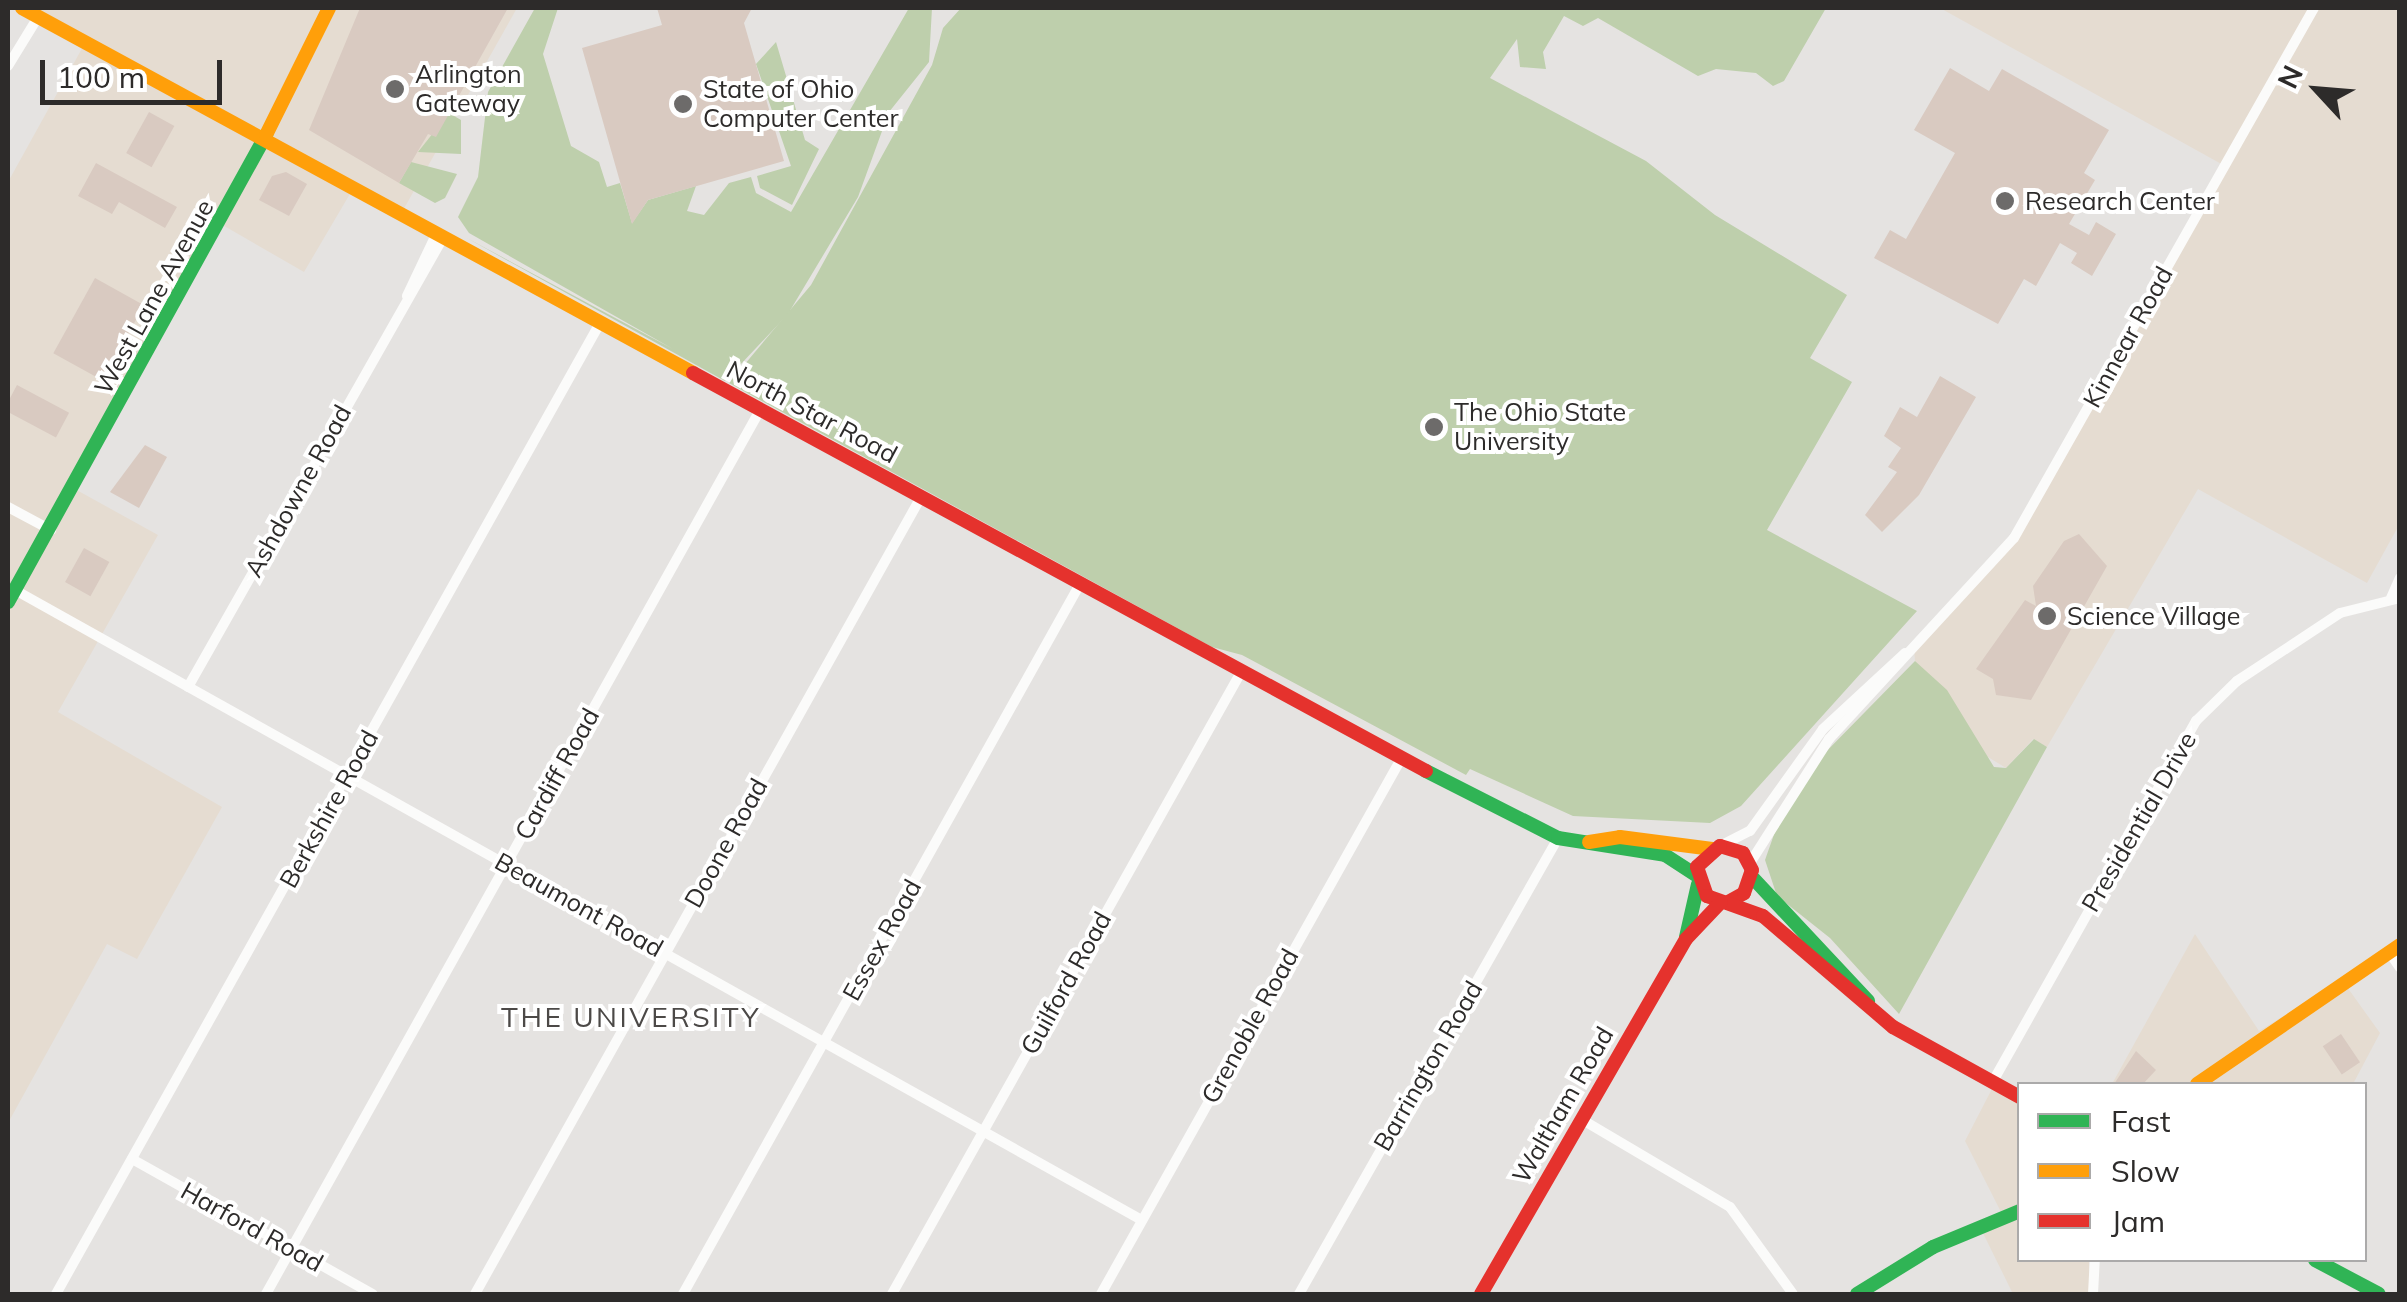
<!DOCTYPE html>
<html>
<head>
<meta charset="utf-8">
<style>
	body { margin:0 }
	#map { position:relative; width:2407px; height:1302px; overflow:hidden; background:#e5e3e1; font-family:Mulish,sans-serif }
	div>[style] { position:absolute }
	.commercial>* { inset:0; background:#e5dcd1 }
	.green>* { inset:0; background:#becfac }
	.building>* { inset:0; background:#d9cac1; transform-origin:0 0 }
	.street>* { height:10px; margin:-5px; padding:0 5px; transform-origin:5px; border-radius:5px; background:#fbfbfa }
	.fast>* { height:14px; margin:-7px; padding:0 7px; transform-origin:7px; border-radius:7px; background:#30b455 }
	.slow>* { height:14px; margin:-7px; padding:0 7px; transform-origin:7px; border-radius:7px; background:#ff9f0a }
	.jam>* { height:14px; margin:-7px; padding:0 7px; transform-origin:7px; border-radius:7px; background:#e5322d }
	.dots>* { width:28px; height:28px; translate:-50% -50%; box-sizing:border-box; border:5px solid #fff; border-radius:50% }
	span { translate:-50% -50%; white-space:nowrap; text-align:center; line-height:1.15; -webkit-text-stroke:8px #fff; paint-order:stroke }
	.poi-label { font-size:25px; color:#2d2b2a }
	.left { translate:0 -50%; text-align:left }
	.street-label { font-size:25px; color:#2d2b2a }
	.neighbourhood-label { font-size:28px; color:#4c4947; letter-spacing:2.5px }
	.frame { position:absolute; inset:0; border:10px solid #2d2b2a; pointer-events:none }
	.legend { position:absolute; left:2017px; top:1082px; width:350px; height:180px; box-sizing:border-box; background:#fff; border:2px solid #abaaaa; margin:0; padding:12px 18px; list-style:none; font-size:30px; color:#2d2b2a }
	.legend li { display:flex; align-items:center; gap:20px; height:50px }
	.legend b { width:50px; border:2px solid #abaaaa }
	.north { position:absolute; left:2267px; top:40px; width:100px; height:100px; -webkit-text-stroke:8px #fff; paint-order:stroke; rotate:296deg; font-size:28px; font-weight:700; line-height:40px; text-align:center; color:#2d2b2a }
	.north::after { content:''; display:block; margin:auto; width:35px; height:45px; background:#2d2b2a; clip-path:polygon(50% 0,100% 100%,50% 72%,0 100%) }
	.scale { position:absolute; left:40px; top:60px; width:182px; height:45px; box-sizing:border-box; border:5px solid #2d2b2a; border-top:0; padding-left:12px; font-size:30px; line-height:35px; white-space:nowrap; color:#2d2b2a; -webkit-text-stroke:8px #fff; paint-order:stroke }
</style>
</head>
<body>
<div id="map">
	<div class="commercial">
		<div style="clip-path:polygon(22px 8px,517px 8px,402px 212px,354px 187px,304px 272px,219px 223px,73px 488px,158px 535px,58px 712px,222px 807px,137px 959px,107px 944px,8px 1123px,8px 182px,85px 43px)"></div>
		<div style="clip-path:polygon(1940px 8px,2399px 8px,2399px 525px,2367px 583px,2198px 489px,2047px 747px,2033px 739px,2006px 768px,1983px 754px,1915px 661px,1914px 647px,2000px 557px,2225px 166px)"></div>
		<div style="clip-path:polygon(2195px 934px,2259px 1031px,2342px 980px,2380px 1033px,2353px 1084px,2112px 1084px)"></div>
		<div style="clip-path:polygon(1996px 1081px,2019px 1094px,2020px 1260px,2089px 1260px,2089px 1294px,2013px 1294px,1978px 1223px,2002px 1214px,1965px 1141px)"></div>
	</div>
	<div class="green">
		<div style="clip-path:polygon(535px 8px,558px 8px,543px 54px,571px 146px,599px 162px,607px 187px,620px 183px,632px 223px,648px 200px,696px 186px,687px 211px,704px 215px,729px 183px,751px 177px,756px 193px,791px 212px,909px 8px,932px 8px,929px 62px,889px 112px,858px 197px,788px 314px,725px 381px,465px 237px,673px 349px,469px 233px,458px 217px,478px 177px,488px 92px)"></div>
		<div style="clip-path:polygon(961px 8px,1826px 8px,1784px 81px,1773px 86px,1756px 73px,1716px 69px,1698px 76px,1598px 18px,1583px 26px,1564px 16px,1543px 52px,1546px 69px,1520px 67px,1517px 39px,1490px 78px,1646px 161px,1715px 215px,1847px 295px,1810px 358px,1852px 382px,1767px 530px,1917px 611px,1741px 806px,1710px 823px,1573px 816px,1470px 769px,1466px 775px,1242px 655px,1212px 647px,729px 383px,811px 285px,932px 65px,943px 28px)"></div>
		<div style="clip-path:polygon(776px 42px,805px 140px,819px 149px,792px 205px,760px 188px,757px 176px,791px 166px,756px 64px)"></div>
		<div style="clip-path:polygon(449px 113px,461px 120px,461px 154px,418px 152px)"></div>
		<div style="clip-path:polygon(411px 162px,457px 174px,445px 198px,435px 203px,399px 183px)"></div>
		<div style="clip-path:polygon(1915px 661px,1947px 690px,1994px 767px,2006px 768px,2034px 739px,2047px 747px,1899px 1014px,1830px 938px,1777px 896px,1765px 860px,1783px 809px,1815px 763px)"></div>
	</div>
	<div class="building">
		<div style="clip-path:polygon(360px 8px,508px 8px,436px 137px,428px 134px,399px 183px,309px 130px)"></div>
		<div style="clip-path:polygon(657px 8px,752px 8px,744px 23px,784px 161px,648px 200px,632px 224px,582px 48px,662px 25px)"></div>
		<div style="clip-path:polygon(1950px 68px,1989px 91px,2002px 69px,2109px 130px,2084px 173px,2095px 180px,2069px 224px,2089px 235px,2096px 222px,2116px 234px,2092px 276px,2071px 263px,2077px 253px,2060px 243px,2036px 286px,2024px 279px,1998px 324px,1874px 258px,1890px 230px,1906px 239px,1955px 153px,1914px 130px)"></div>
		<div style="left:149px;top:112px;width:29px;height:47px;rotate:29deg"></div>
		<div style="clip-path:polygon(96px 163px,177px 207px,165px 228px,119px 202px,112px 214px,78px 196px)"></div>
		<div style="clip-path:polygon(286px 172px,307px 184px,289px 216px,259px 200px,272px 176px)"></div>
		<div style="left:95px;top:278px;width:56px;height:86px;rotate:29deg"></div>
		<div style="clip-path:polygon(1940px 376px,1976px 397px,1919px 495px,1882px 532px,1865px 515px,1897px 472px,1888px 467px,1901px 448px,1884px 436px,1900px 407px,1917px 417px)"></div>
		<div style="left:17px;top:385px;width:59px;height:28px;rotate:28deg"></div>
		<div style="clip-path:polygon(145px 445px,167px 457px,139px 508px,110px 492px)"></div>
		<div style="clip-path:polygon(2079px 534px,2107px 566px,2031px 700px,1996px 695px,1993px 679px,1976px 669px,2025px 600px,2036px 606px,2033px 586px,2064px 541px)"></div>
		<div style="left:84px;top:548px;width:29px;height:39px;rotate:29deg"></div>
		<div style="left:2341px;top:1034px;width:34px;height:22px;rotate:56deg"></div>
		<div style="clip-path:polygon(2136px 1051px,2156px 1070px,2143px 1084px,2114px 1084px)"></div>
	</div>
	<div class="street">
		<div style="left:8px;top:66px;width:57px;rotate:-58.5deg"></div>
		<div style="left:407px;top:296px;width:63px;rotate:-64.7deg"></div>
		<div style="left:8px;top:507px;width:49px;rotate:28.1deg"></div>
		<div style="left:15px;top:590px;width:1291px;rotate:29.21deg"></div>
		<div style="left:2391px;top:598px;width:22px;rotate:-66deg"></div>
		<div style="left:188px;top:687px;width:519px;rotate:-60.42deg"></div>
		<div style="left:1720px;top:846px;width:34px;rotate:-27deg"></div>
		<div style="left:1750px;top:831px;width:125px;rotate:-54.4deg"></div>
		<div style="left:1823px;top:729px;width:112px;rotate:-42.8deg"></div>
		<div style="left:1750px;top:863px;width:147px;rotate:-57.5deg"></div>
		<div style="left:1829px;top:739px;width:273px;rotate:-47.4deg"></div>
		<div style="left:2014px;top:538px;width:609px;rotate:-60.49deg"></div>
		<div style="left:2389px;top:952px;width:19px;rotate:55deg"></div>
		<div style="left:1992px;top:1083px;width:416px;rotate:-60.6deg"></div>
		<div style="left:2196px;top:721px;width:57px;rotate:-44.3deg"></div>
		<div style="left:2237px;top:681px;width:123px;rotate:-33.4deg"></div>
		<div style="left:2340px;top:613px;width:62px;rotate:-14deg"></div>
		<div style="left:1581px;top:1119px;width:173px;rotate:30.6deg"></div>
		<div style="left:1730px;top:1207px;width:107px;rotate:54.1deg"></div>
		<div style="left:132px;top:1159px;width:276px;rotate:29.3deg"></div>
		<div style="left:56px;top:1294px;width:1113px;rotate:-60.74deg"></div>
		<div style="left:266px;top:1294px;width:1013px;rotate:-60.8deg"></div>
		<div style="left:475px;top:1294px;width:913px;rotate:-60.77deg"></div>
		<div style="left:683px;top:1294px;width:813px;rotate:-60.79deg"></div>
		<div style="left:892px;top:1294px;width:713px;rotate:-60.7deg"></div>
		<div style="left:1101px;top:1294px;width:613px;rotate:-60.72deg"></div>
		<div style="left:1299px;top:1294px;width:524px;rotate:-60.4deg"></div>
		<div style="left:2093px;top:1294px;width:34px;rotate:-87deg"></div>
	</div>
	<div class="fast">
		<div style="left:8px;top:602px;width:534px;rotate:-61.08deg"></div>
		<div style="left:1426px;top:771px;width:148px;rotate:26.9deg"></div>
		<div style="left:1558px;top:838px;width:108px;rotate:9deg"></div>
		<div style="left:1665px;top:855px;width:37px;rotate:33deg"></div>
		<div style="left:1752px;top:877px;width:170px;rotate:46.9deg"></div>
		<div style="left:1686px;top:937px;width:54px;rotate:-77.2deg"></div>
		<div style="left:2315px;top:1260px;width:72px;rotate:28deg"></div>
		<div style="left:1857px;top:1294px;width:89px;rotate:-31.7deg"></div>
		<div style="left:1933px;top:1247px;width:94px;rotate:-22.5deg"></div>
	</div>
	<div class="slow">
		<div style="left:22px;top:8px;width:764px;rotate:28.54deg"></div>
		<div style="left:266px;top:135px;width:142px;rotate:-63.6deg"></div>
		<div style="left:1589px;top:842px;width:31px;rotate:-9deg"></div>
		<div style="left:1620px;top:837px;width:93px;rotate:7.4deg"></div>
		<div style="left:2197px;top:1084px;width:246px;rotate:-34.4deg"></div>
	</div>
	<div class="jam">
		<div style="left:693px;top:373px;width:834px;rotate:28.5deg"></div>
		<div style="left:1728px;top:902px;width:18px;rotate:-29deg"></div>
		<div style="left:1744px;top:893px;width:24px;rotate:-71deg"></div>
		<div style="left:1752px;top:870px;width:19px;rotate:-118deg"></div>
		<div style="left:1743px;top:853px;width:24px;rotate:-163deg"></div>
		<div style="left:1720px;top:846px;width:31px;rotate:138deg"></div>
		<div style="left:1697px;top:867px;width:31px;rotate:71deg"></div>
		<div style="left:1707px;top:896px;width:59px;rotate:19.7deg"></div>
		<div style="left:1763px;top:916px;width:171px;rotate:40.5deg"></div>
		<div style="left:1893px;top:1027px;width:145px;rotate:28.9deg"></div>
		<div style="left:1481px;top:1294px;width:410px;rotate:-60deg"></div>
		<div style="left:1686px;top:939px;width:51px;rotate:-46.6deg"></div>
	</div>
	<div class="dots">
		<div style="left:395px;top:89px;background:#6d6b6a"></div>
		<div style="left:683px;top:104px;background:#6d6b6a"></div>
		<div style="left:2005px;top:201px;background:#6d6b6a"></div>
		<div style="left:1434px;top:427px;background:#6d6b6a"></div>
		<div style="left:2047px;top:616px;background:#6d6b6a"></div>
	</div>
	<div class="poi-label">
		<span class="left" style="left:415px;top:89px">Arlington<br>Gateway</span>
		<span class="left" style="left:703px;top:104px">State of Ohio<br>Computer Center</span>
		<span class="left" style="left:2025px;top:201px">Research Center</span>
		<span class="left" style="left:1454px;top:427px">The Ohio State<br>University</span>
		<span class="left" style="left:2067px;top:616px">Science Village</span>
	</div>
	<div class="street-label">
		<span style="left:154px;top:297px;rotate:-61deg">West Lane Avenue</span>
		<span style="left:2128px;top:337px;rotate:-61deg">Kinnear Road</span>
		<span style="left:812px;top:412px;rotate:28deg">North Star Road</span>
		<span style="left:298px;top:491px;rotate:-61deg">Ashdowne Road</span>
		<span style="left:557px;top:774px;rotate:-61deg">Cardiff Road</span>
		<span style="left:329px;top:809px;rotate:-61deg">Berkshire Road</span>
		<span style="left:2139px;top:822px;rotate:-60deg">Presidential Drive</span>
		<span style="left:726px;top:843px;rotate:-61deg">Doone Road</span>
		<span style="left:579px;top:905px;rotate:29deg">Beaumont Road</span>
		<span style="left:882px;top:940px;rotate:-61deg">Essex Road</span>
		<span style="left:1066px;top:983px;rotate:-61deg">Guilford Road</span>
		<span style="left:1250px;top:1026px;rotate:-61deg">Grenoble Road</span>
		<span style="left:1428px;top:1066px;rotate:-60deg">Barrington Road</span>
		<span style="left:1563px;top:1105px;rotate:-60deg">Waltham Road</span>
		<span style="left:252px;top:1227px;rotate:29deg">Harford Road</span>
	</div>
	<div class="neighbourhood-label">
		<span style="left:631px;top:1017px">THE UNIVERSITY</span>
	</div>
	<div class="frame"></div>
	<ul class="legend">
	<li><b style="height:12px;background:#30b455"></b>Fast</li>
	<li><b style="height:12px;background:#ff9f0a"></b>Slow</li>
	<li><b style="height:12px;background:#e5322d"></b>Jam</li>
	</ul>
	<div class="north">N</div>
	<div class="scale">100 m</div>
</div>
</body>
</html>
